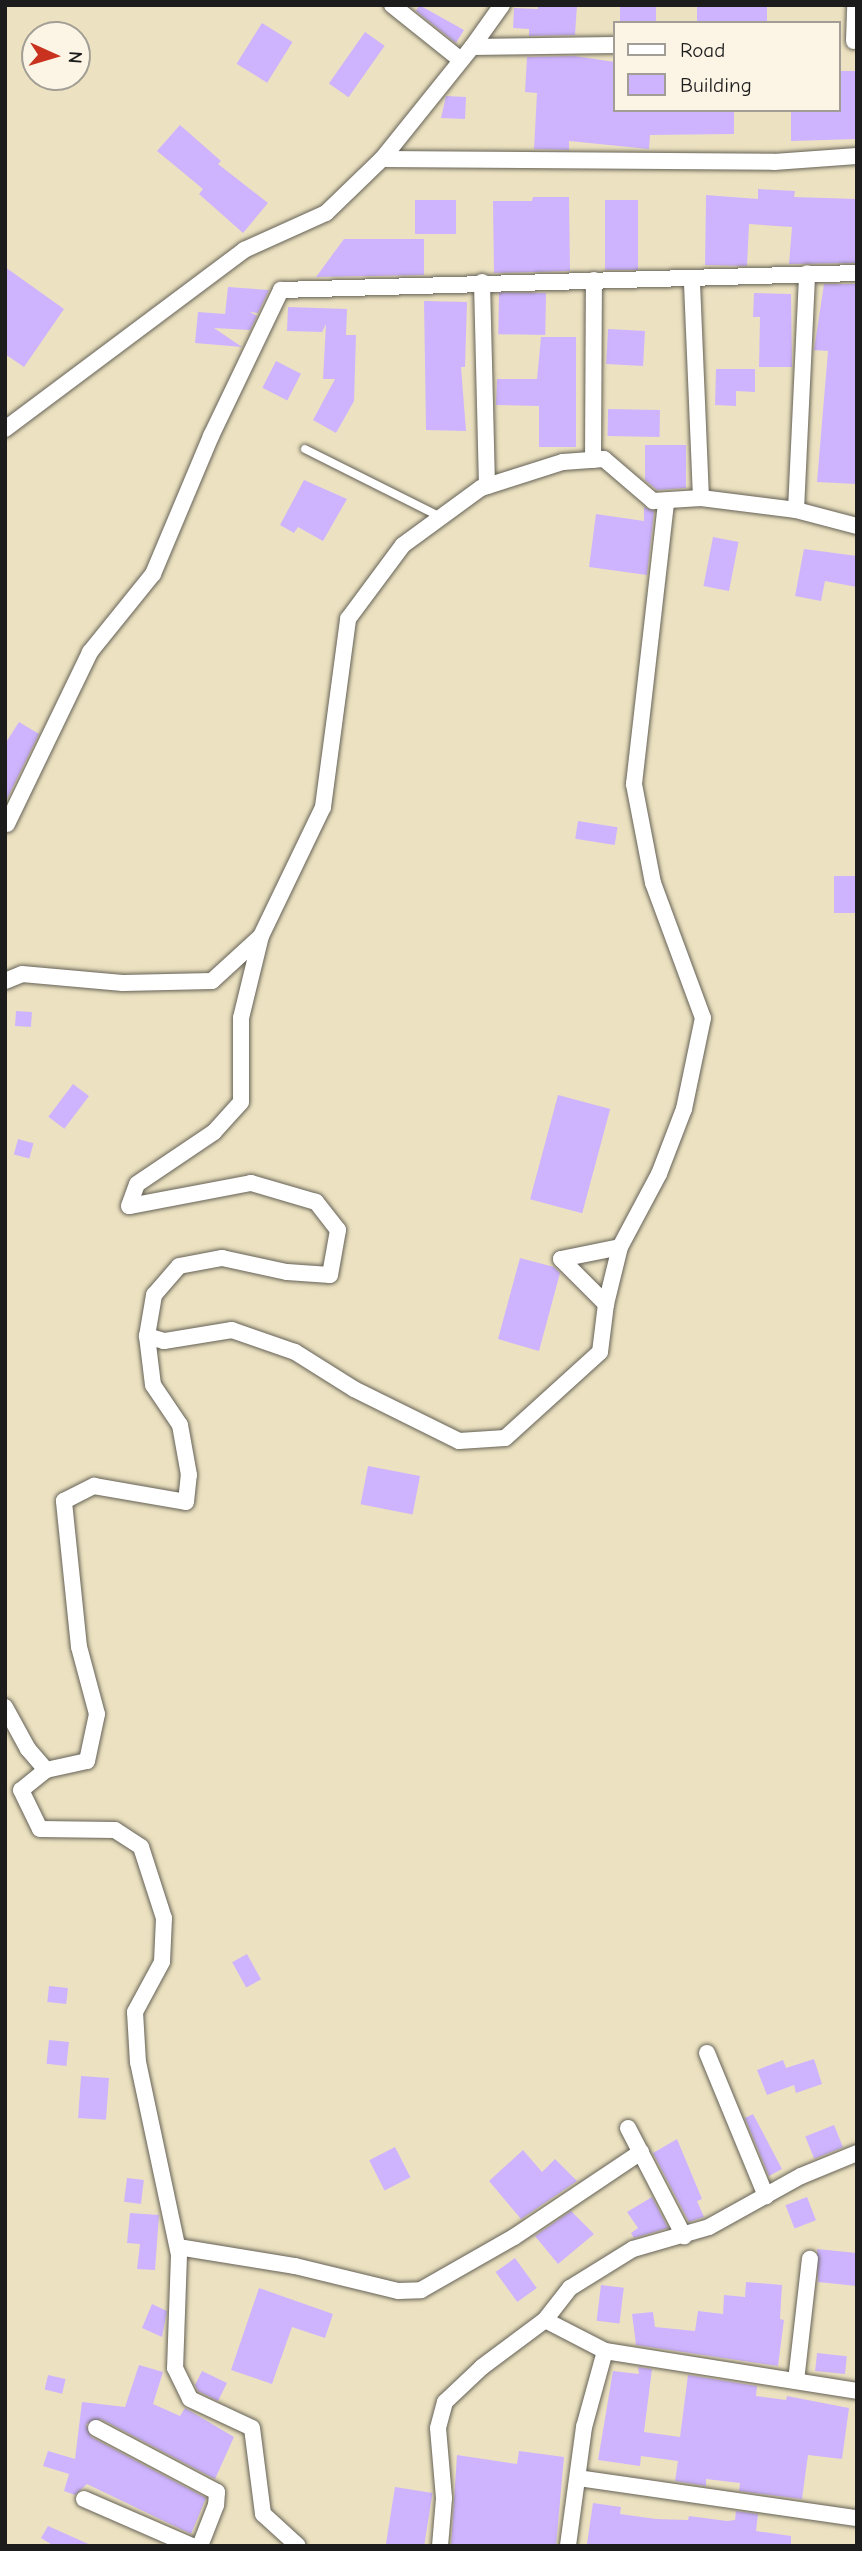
<!DOCTYPE html>
<html>
<head>
<meta charset="utf-8">
<style>
	body { margin:0 }
	#map { position:relative; width:862px; height:2551px; overflow:hidden; background:#ece2c1; font-family:"Comic Neue",sans-serif }
	div>[style] { position:absolute }
	.building>* { inset:0; background:#ceb4fe; transform-origin:0 0 }
	.roads { filter:drop-shadow(0 0 2px #656156) drop-shadow(0 0 2px #656156) }
	.lane>* { height:8px; margin:-4px; padding:0 4px; transform-origin:4px; border-radius:4px; background:#fff }
	.street>* { height:16px; margin:-8px; padding:0 8px; transform-origin:8px; border-radius:8px; background:#fff }
	span { translate:-50% -50%; white-space:nowrap; text-align:center; line-height:1.15; -webkit-text-stroke:7px #fcf5e5; paint-order:stroke }
	.frame { position:absolute; inset:0; border:7px solid #1c1c1c; pointer-events:none }
	.legend { position:absolute; left:613px; top:21px; width:228px; height:91px; box-sizing:border-box; background:#fcf5e5; border:2px solid #a29e95; margin:0; padding:9px 12px; list-style:none; font-size:21px; color:#1c1c1c }
	.legend li { display:flex; align-items:center; gap:14px; height:35px }
	.legend b { width:35px; border:2px solid #a29e95 }
	.north { position:absolute; left:21px; top:21px; width:70px; height:70px; box-sizing:border-box; background:#fcf5e5; border:2px solid #a29e95; border-radius:50%; rotate:94deg; font-size:19px; font-weight:700; line-height:28px; text-align:center; color:#1c1c1c }
	.north::after { content:''; display:block; margin:auto; width:24px; height:32px; background:#c8321e; clip-path:polygon(50% 0,100% 100%,50% 72%,0 100%) }
</style>
</head>
<body>
<div id="map">
	<div class="building">
		<div style="clip-path:polygon(419px 5px,464px 30px,456px 43px,416px 11px)"></div>
		<div style="clip-path:polygon(538px 5px,577px 5px,575px 35px,529px 36px,529px 29px,513px 28px,514px 8px,538px 9px)"></div>
		<div style="left:620px;top:5px;width:36px;height:18px"></div>
		<div style="left:697px;top:5px;width:70px;height:18px"></div>
		<div style="left:262px;top:23px;width:36px;height:48px;rotate:32deg"></div>
		<div style="left:365px;top:32px;width:24px;height:63px;rotate:35deg"></div>
		<div style="clip-path:polygon(574px 56px,615px 62px,615px 110px,734px 110px,734px 134px,650px 135px,649px 149px,569px 141px,569px 150px,534px 149px,537px 93px,525px 92px,527px 57px)"></div>
		<div style="clip-path:polygon(839px 71px,857px 71px,857px 139px,791px 141px,791px 110px,839px 110px)"></div>
		<div style="clip-path:polygon(446px 96px,466px 97px,465px 119px,441px 118px)"></div>
		<div style="clip-path:polygon(180px 125px,221px 161px,218px 164px,268px 203px,243px 233px,199px 194px,203px 189px,157px 151px)"></div>
		<div style="clip-path:polygon(758px 189px,795px 191px,794px 197px,857px 199px,857px 263px,789px 264px,792px 227px,749px 224px,747px 266px,705px 265px,706px 195px,758px 199px)"></div>
		<div style="clip-path:polygon(533px 197px,569px 197px,570px 271px,494px 273px,493px 201px,532px 201px)"></div>
		<div style="left:415px;top:200px;width:41px;height:34px"></div>
		<div style="left:605px;top:200px;width:33px;height:70px"></div>
		<div style="clip-path:polygon(344px 239px,424px 239px,424px 275px,316px 277px)"></div>
		<div style="clip-path:polygon(5px 267px,64px 309px,24px 367px,5px 354px)"></div>
		<div style="clip-path:polygon(824px 284px,857px 284px,857px 484px,817px 482px,828px 351px,814px 350px)"></div>
		<div style="clip-path:polygon(228px 287px,269px 290px,258px 313px,250px 312px,257px 316px,250px 330px,214px 328px,242px 347px,195px 343px,198px 312px,225px 314px)"></div>
		<div style="left:546px;top:293px;width:42px;height:47px;rotate:91deg"></div>
		<div style="clip-path:polygon(754px 293px,791px 294px,792px 367px,759px 367px,760px 317px,753px 317px)"></div>
		<div style="clip-path:polygon(424px 301px,467px 302px,465px 367px,461px 367px,466px 431px,426px 430px)"></div>
		<div style="clip-path:polygon(288px 307px,347px 309px,346px 335px,356px 335px,354px 401px,336px 433px,313px 420px,335px 379px,323px 379px,326px 324px,322px 332px,287px 331px)"></div>
		<div style="left:608px;top:329px;width:37px;height:35px;rotate:3deg"></div>
		<div style="clip-path:polygon(541px 337px,576px 337px,576px 447px,539px 447px,539px 406px,496px 405px,497px 379px,537px 379px)"></div>
		<div style="left:276px;top:361px;width:28px;height:30px;rotate:27deg"></div>
		<div style="clip-path:polygon(716px 369px,755px 369px,755px 392px,736px 391px,736px 406px,715px 405px)"></div>
		<div style="left:608px;top:409px;width:52px;height:27px;rotate:1deg"></div>
		<div style="clip-path:polygon(645px 445px,686px 445px,686px 488px,657px 490px,645px 480px)"></div>
		<div style="clip-path:polygon(304px 480px,347px 499px,323px 541px,298px 527px,294px 533px,280px 525px)"></div>
		<div style="clip-path:polygon(644px 507px,654px 511px,647px 575px,589px 567px,596px 514px,644px 521px)"></div>
		<div style="left:713px;top:537px;width:26px;height:50px;rotate:11deg"></div>
		<div style="clip-path:polygon(804px 549px,857px 556px,857px 587px,825px 581px,821px 601px,795px 596px)"></div>
		<div style="clip-path:polygon(19px 722px,39px 734px,5px 803px,5px 744px)"></div>
		<div style="left:578px;top:821px;width:40px;height:18px;rotate:9deg"></div>
		<div style="left:857px;top:876px;width:37px;height:23px;rotate:90deg"></div>
		<div style="left:16px;top:1011px;width:16px;height:15px;rotate:4deg"></div>
		<div style="left:73px;top:1084px;width:20px;height:41px;rotate:37deg"></div>
		<div style="left:558px;top:1095px;width:54px;height:108px;rotate:15deg"></div>
		<div style="left:18px;top:1139px;width:16px;height:16px;rotate:15deg"></div>
		<div style="clip-path:polygon(520px 1258px,554px 1267px,560px 1273px,539px 1351px,498px 1339px)"></div>
		<div style="left:368px;top:1466px;width:53px;height:39px;rotate:11deg"></div>
		<div style="left:247px;top:1954px;width:29px;height:17px;rotate:61deg"></div>
		<div style="left:49px;top:1986px;width:19px;height:16px;rotate:6deg"></div>
		<div style="left:49px;top:2040px;width:20px;height:24px;rotate:6deg"></div>
		<div style="clip-path:polygon(814px 2059px,822px 2084px,796px 2093px,794px 2085px,767px 2095px,757px 2070px,783px 2060px,786px 2068px)"></div>
		<div style="left:81px;top:2076px;width:28px;height:42px;rotate:4deg"></div>
		<div style="clip-path:polygon(753px 2114px,782px 2169px,769px 2176px,745px 2118px)"></div>
		<div style="left:834px;top:2125px;width:24px;height:31px;rotate:68deg"></div>
		<div style="clip-path:polygon(677px 2139px,702px 2199px,697px 2201px,704px 2217px,689px 2222px,653px 2153px)"></div>
		<div style="left:395px;top:2147px;width:34px;height:29px;rotate:63deg"></div>
		<div style="clip-path:polygon(523px 2150px,542px 2172px,555px 2159px,577px 2181px,521px 2219px,489px 2181px)"></div>
		<div style="left:127px;top:2178px;width:17px;height:24px;rotate:7deg"></div>
		<div style="clip-path:polygon(652px 2197px,668px 2228px,634px 2238px,631px 2233px,638px 2228px,627px 2212px)"></div>
		<div style="left:807px;top:2197px;width:25px;height:23px;rotate:69deg"></div>
		<div style="clip-path:polygon(571px 2211px,594px 2234px,558px 2264px,535px 2236px)"></div>
		<div style="clip-path:polygon(130px 2213px,159px 2215px,155px 2270px,137px 2269px,140px 2244px,127px 2243px)"></div>
		<div style="clip-path:polygon(817px 2249px,857px 2253px,857px 2286px,818px 2282px)"></div>
		<div style="left:515px;top:2258px;width:37px;height:24px;rotate:54deg"></div>
		<div style="clip-path:polygon(746px 2282px,782px 2285px,780px 2319px,784px 2320px,778px 2366px,636px 2345px,632px 2314px,653px 2312px,655px 2327px,695px 2331px,698px 2311px,723px 2314px,724px 2295px,745px 2297px)"></div>
		<div style="left:601px;top:2285px;width:23px;height:36px;rotate:7deg"></div>
		<div style="clip-path:polygon(259px 2288px,333px 2314px,325px 2338px,292px 2327px,272px 2384px,231px 2370px)"></div>
		<div style="clip-path:polygon(152px 2304px,167px 2311px,162px 2337px,142px 2328px)"></div>
		<div style="left:817px;top:2353px;width:30px;height:18px;rotate:6deg"></div>
		<div style="clip-path:polygon(139px 2365px,163px 2372px,153px 2404px,180px 2416px,185px 2408px,234px 2437px,215px 2479px,101px 2419px,86px 2424px,91px 2437px,206px 2498px,191px 2534px,87px 2484px,75px 2495px,64px 2491px,69px 2474px,43px 2466px,48px 2451px,75px 2459px,82px 2402px,125px 2407px)"></div>
		<div style="clip-path:polygon(638px 2367px,652px 2369px,644px 2432px,680px 2437px,688px 2375px,757px 2386px,756px 2396px,786px 2400px,787px 2396px,849px 2408px,842px 2459px,808px 2455px,802px 2499px,739px 2491px,740px 2483px,706px 2479px,706px 2486px,675px 2481px,678px 2461px,641px 2456px,640px 2466px,598px 2460px,613px 2371px,639px 2374px)"></div>
		<div style="clip-path:polygon(202px 2371px,227px 2383px,218px 2401px,198px 2391px,195px 2385px)"></div>
		<div style="left:48px;top:2375px;width:18px;height:15px;rotate:13deg"></div>
		<div style="clip-path:polygon(519px 2451px,564px 2457px,556px 2546px,451px 2546px,457px 2455px,517px 2464px)"></div>
		<div style="left:395px;top:2487px;width:38px;height:59px;rotate:9deg"></div>
		<div style="clip-path:polygon(593px 2503px,621px 2507px,620px 2514px,656px 2519px,688px 2520px,689px 2516px,727px 2521px,735px 2520px,736px 2511px,758px 2514px,756px 2531px,791px 2536px,791px 2546px,587px 2544px)"></div>
		<div style="clip-path:polygon(48px 2526px,93px 2546px,54px 2546px,41px 2538px)"></div>
	</div>
	<div class="roads">
		<div class="lane">
			<div style="left:305px;top:449px;width:152px;rotate:26.6deg"></div>
		</div>
		<div class="street">
			<div style="left:392px;top:5px;width:88px;rotate:38.6deg"></div>
			<div style="left:502px;top:5px;width:52px;rotate:125.5deg"></div>
			<div style="left:472px;top:47px;width:143px;rotate:-0.8deg"></div>
			<div style="left:854px;top:41px;width:36px;rotate:-88deg"></div>
			<div style="left:382px;top:159px;width:144px;rotate:-51.2deg"></div>
			<div style="left:482px;top:282px;width:204px;rotate:88.6deg"></div>
			<div style="left:5px;top:429px;width:299px;rotate:-36.8deg"></div>
			<div style="left:244px;top:250px;width:90px;rotate:-24.3deg"></div>
			<div style="left:326px;top:213px;width:78px;rotate:-44deg"></div>
			<div style="left:382px;top:159px;width:392px;rotate:0.4deg"></div>
			<div style="left:774px;top:162px;width:83px;rotate:-4.1deg"></div>
			<div style="left:593px;top:460px;width:180px;rotate:-89.7deg"></div>
			<div style="left:701px;top:498px;width:96px;rotate:7.2deg"></div>
			<div style="left:796px;top:510px;width:63px;rotate:14.7deg"></div>
			<div style="left:796px;top:510px;width:237px;rotate:-87.3deg"></div>
			<div style="left:7px;top:824px;width:191px;rotate:-64.2deg"></div>
			<div style="left:90px;top:652px;width:100px;rotate:-51.1deg"></div>
			<div style="left:153px;top:574px;width:150px;rotate:-67.2deg"></div>
			<div style="left:211px;top:436px;width:162px;rotate:-64.4deg"></div>
			<div style="left:281px;top:290px;width:576px;rotate:-1.69deg"></div>
			<div style="left:5px;top:981px;width:18px;rotate:-22deg"></div>
			<div style="left:22px;top:974px;width:101px;rotate:5.1deg"></div>
			<div style="left:123px;top:983px;width:89px;rotate:-1.3deg"></div>
			<div style="left:212px;top:981px;width:65px;rotate:-42.5deg"></div>
			<div style="left:561px;top:1259px;width:64px;rotate:45deg"></div>
			<div style="left:606px;top:1304px;width:48px;rotate:97.1deg"></div>
			<div style="left:600px;top:1352px;width:128px;rotate:137.8deg"></div>
			<div style="left:505px;top:1438px;width:46px;rotate:176.3deg"></div>
			<div style="left:459px;top:1441px;width:117px;rotate:-153.7deg"></div>
			<div style="left:354px;top:1389px;width:70px;rotate:-147.9deg"></div>
			<div style="left:295px;top:1352px;width:67px;rotate:-160.8deg"></div>
			<div style="left:232px;top:1330px;width:69px;rotate:170.8deg"></div>
			<div style="left:164px;top:1341px;width:18px;rotate:-164deg"></div>
			<div style="left:147px;top:1336px;width:42px;rotate:-80.3deg"></div>
			<div style="left:154px;top:1295px;width:38px;rotate:-49deg"></div>
			<div style="left:179px;top:1266px;width:44px;rotate:-10.5deg"></div>
			<div style="left:222px;top:1258px;width:66px;rotate:12.2deg"></div>
			<div style="left:287px;top:1272px;width:43px;rotate:4deg"></div>
			<div style="left:330px;top:1275px;width:46px;rotate:-79.9deg"></div>
			<div style="left:338px;top:1230px;width:36px;rotate:-128deg"></div>
			<div style="left:316px;top:1202px;width:68px;rotate:-163.7deg"></div>
			<div style="left:251px;top:1183px;width:124px;rotate:169.3deg"></div>
			<div style="left:129px;top:1206px;width:23px;rotate:-70deg"></div>
			<div style="left:137px;top:1184px;width:93px;rotate:-34deg"></div>
			<div style="left:214px;top:1132px;width:40px;rotate:-48deg"></div>
			<div style="left:241px;top:1102px;width:84px;rotate:-90deg"></div>
			<div style="left:241px;top:1018px;width:84px;rotate:-76.3deg"></div>
			<div style="left:261px;top:936px;width:143px;rotate:-64.3deg"></div>
			<div style="left:323px;top:807px;width:190px;rotate:-82.4deg"></div>
			<div style="left:348px;top:619px;width:92px;rotate:-53.4deg"></div>
			<div style="left:403px;top:545px;width:97px;rotate:-36.2deg"></div>
			<div style="left:481px;top:488px;width:86px;rotate:-17.6deg"></div>
			<div style="left:563px;top:462px;width:41px;rotate:-4.2deg"></div>
			<div style="left:604px;top:459px;width:65px;rotate:40.6deg"></div>
			<div style="left:653px;top:501px;width:48px;rotate:-3.6deg"></div>
			<div style="left:701px;top:498px;width:219px;rotate:-92.4deg"></div>
			<div style="left:561px;top:1259px;width:60px;rotate:-11.5deg"></div>
			<div style="left:606px;top:1304px;width:59px;rotate:-76.2deg"></div>
			<div style="left:620px;top:1247px;width:83px;rotate:-61.9deg"></div>
			<div style="left:659px;top:1174px;width:70px;rotate:-69deg"></div>
			<div style="left:684px;top:1109px;width:93px;rotate:-78.2deg"></div>
			<div style="left:703px;top:1018px;width:144px;rotate:-110.3deg"></div>
			<div style="left:653px;top:883px;width:101px;rotate:-100.9deg"></div>
			<div style="left:634px;top:784px;width:285px;rotate:-83.5deg"></div>
			<div style="left:5px;top:1707px;width:48px;rotate:61.3deg"></div>
			<div style="left:28px;top:1749px;width:28px;rotate:49deg"></div>
			<div style="left:46px;top:1770px;width:42px;rotate:-12.4deg"></div>
			<div style="left:87px;top:1761px;width:48px;rotate:-78deg"></div>
			<div style="left:97px;top:1714px;width:69px;rotate:-105deg"></div>
			<div style="left:79px;top:1647px;width:147px;rotate:-95.9deg"></div>
			<div style="left:64px;top:1501px;width:34px;rotate:-27deg"></div>
			<div style="left:94px;top:1486px;width:93px;rotate:9.9deg"></div>
			<div style="left:186px;top:1502px;width:27px;rotate:-84deg"></div>
			<div style="left:189px;top:1475px;width:51px;rotate:-100.2deg"></div>
			<div style="left:180px;top:1425px;width:48px;rotate:-124deg"></div>
			<div style="left:153px;top:1385px;width:49px;rotate:-97deg"></div>
			<div style="left:46px;top:1770px;width:32px;rotate:141deg"></div>
			<div style="left:21px;top:1790px;width:43px;rotate:64deg"></div>
			<div style="left:40px;top:1829px;width:75px;rotate:0.8deg"></div>
			<div style="left:115px;top:1830px;width:31px;rotate:33deg"></div>
			<div style="left:141px;top:1847px;width:75px;rotate:72.1deg"></div>
			<div style="left:164px;top:1918px;width:44px;rotate:92.6deg"></div>
			<div style="left:162px;top:1962px;width:57px;rotate:118.4deg"></div>
			<div style="left:135px;top:2012px;width:50px;rotate:86.6deg"></div>
			<div style="left:138px;top:2062px;width:197px;rotate:78deg"></div>
			<div style="left:179px;top:2255px;width:113px;rotate:92deg"></div>
			<div style="left:175px;top:2368px;width:34px;rotate:64deg"></div>
			<div style="left:190px;top:2399px;width:68px;rotate:25.1deg"></div>
			<div style="left:252px;top:2428px;width:87px;rotate:82.7deg"></div>
			<div style="left:263px;top:2514px;width:47px;rotate:42.4deg"></div>
			<div style="left:707px;top:2053px;width:155px;rotate:67.6deg"></div>
			<div style="left:628px;top:2128px;width:122px;rotate:62.6deg"></div>
			<div style="left:178px;top:2247px;width:119px;rotate:9.2deg"></div>
			<div style="left:295px;top:2266px;width:106px;rotate:13.6deg"></div>
			<div style="left:398px;top:2291px;width:23px;rotate:-2deg"></div>
			<div style="left:421px;top:2290px;width:107px;rotate:-29.7deg"></div>
			<div style="left:514px;top:2237px;width:153px;rotate:-33.8deg"></div>
			<div style="left:545px;top:2320px;width:41px;rotate:-52deg"></div>
			<div style="left:570px;top:2288px;width:74px;rotate:-31.8deg"></div>
			<div style="left:633px;top:2249px;width:79px;rotate:-16.1deg"></div>
			<div style="left:709px;top:2227px;width:105px;rotate:-29deg"></div>
			<div style="left:801px;top:2176px;width:61px;rotate:-22.3deg"></div>
			<div style="left:605px;top:2351px;width:255px;rotate:9deg"></div>
			<div style="left:796px;top:2381px;width:123px;rotate:-83.5deg"></div>
			<div style="left:96px;top:2428px;width:137px;rotate:27.9deg"></div>
			<div style="left:217px;top:2492px;width:13px;rotate:94deg"></div>
			<div style="left:216px;top:2505px;width:44px;rotate:111.3deg"></div>
			<div style="left:578px;top:2478px;width:282px;rotate:8.2deg"></div>
			<div style="left:84px;top:2499px;width:118px;rotate:23.5deg"></div>
			<div style="left:440px;top:2546px;width:48px;rotate:-85.2deg"></div>
			<div style="left:444px;top:2498px;width:70px;rotate:-94.9deg"></div>
			<div style="left:438px;top:2428px;width:27px;rotate:-75deg"></div>
			<div style="left:445px;top:2402px;width:51px;rotate:-43.4deg"></div>
			<div style="left:482px;top:2367px;width:79px;rotate:-36.7deg"></div>
			<div style="left:545px;top:2320px;width:68px;rotate:27.3deg"></div>
			<div style="left:605px;top:2351px;width:79px;rotate:105.4deg"></div>
			<div style="left:584px;top:2427px;width:120px;rotate:97.7deg"></div>
		</div>
	</div>
	<div class="frame"></div>
	<ul class="legend">
	<li><b style="height:9px;background:#fff"></b>Road</li>
	<li><b style="height:19px;background:#ceb4fe"></b>Building</li>
	</ul>
	<div class="north">N</div>
</div>
</body>
</html>
